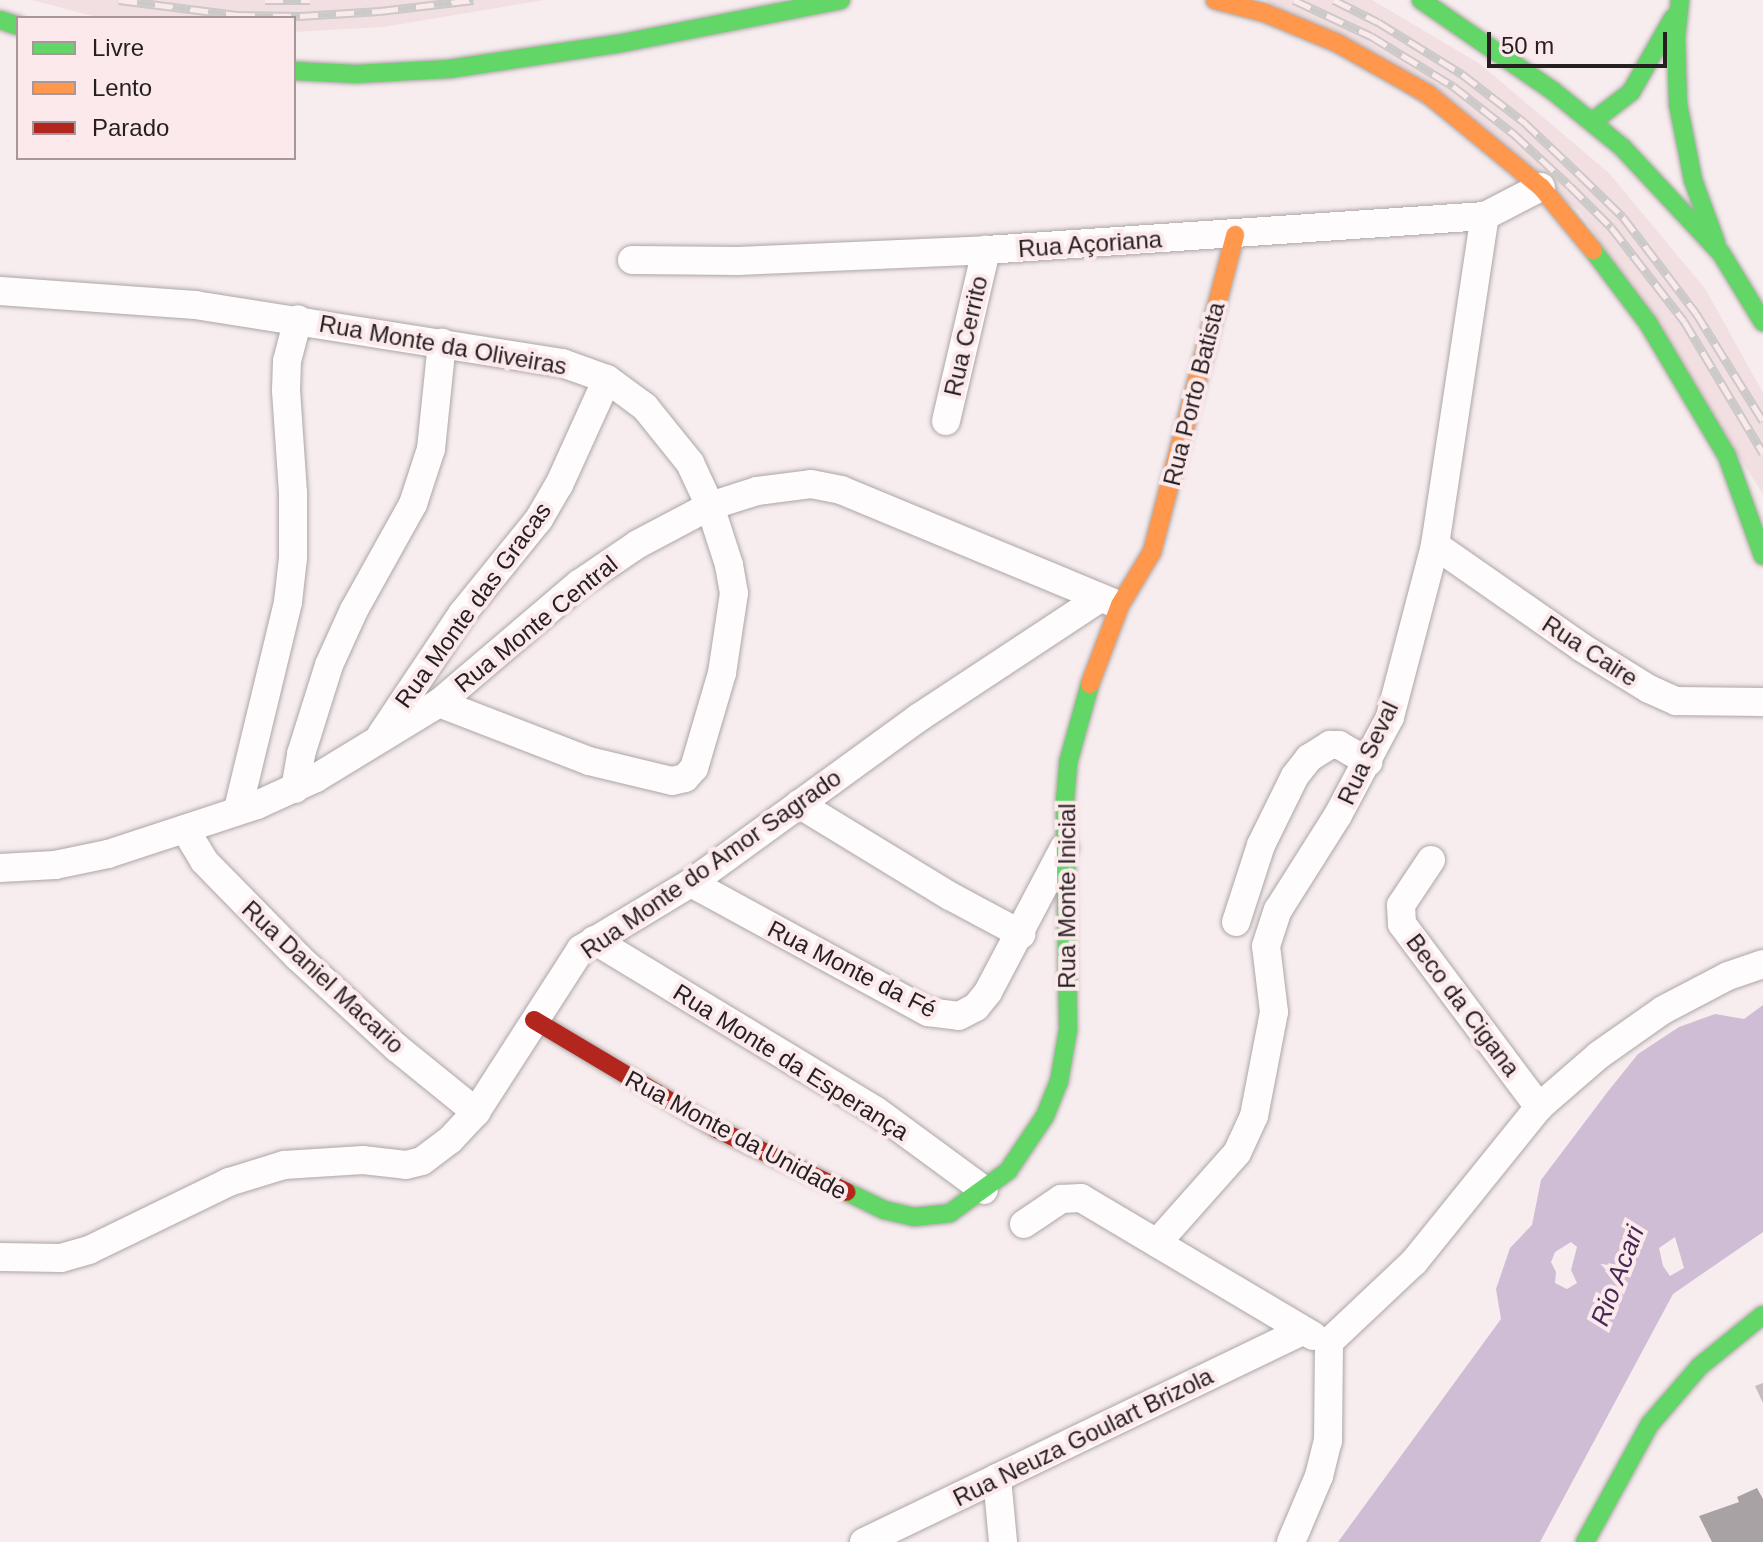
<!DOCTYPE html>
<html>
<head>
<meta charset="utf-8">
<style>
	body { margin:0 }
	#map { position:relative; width:1763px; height:1542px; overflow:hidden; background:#f7edee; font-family:Helvetica,sans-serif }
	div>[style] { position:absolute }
	.built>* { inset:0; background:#f2dfe1 }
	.water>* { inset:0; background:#cebdd5 }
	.shadow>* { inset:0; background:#0003 }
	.building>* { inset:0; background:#a9a2a4 }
	.roads { filter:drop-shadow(0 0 2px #ada6a6) drop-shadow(0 0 2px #ada6a6) }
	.street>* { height:28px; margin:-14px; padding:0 14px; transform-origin:14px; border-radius:14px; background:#fefcfc }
	.fast>* { height:18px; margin:-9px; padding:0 9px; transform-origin:9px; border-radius:9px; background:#63d668 }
	.slow>* { height:18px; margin:-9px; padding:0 9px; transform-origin:9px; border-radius:9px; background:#ff974d }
	.jam>* { height:18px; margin:-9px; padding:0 9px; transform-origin:9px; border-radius:9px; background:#b3261e }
	.rail>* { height:9px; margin-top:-4.5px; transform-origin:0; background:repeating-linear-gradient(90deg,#fbe9eb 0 18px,#ccc9c9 0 36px); box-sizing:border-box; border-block:2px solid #ccc9c9 }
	span { translate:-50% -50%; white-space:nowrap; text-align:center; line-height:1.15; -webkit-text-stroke:8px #fbe9eb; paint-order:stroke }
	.street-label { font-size:24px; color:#261f20 }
	.water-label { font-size:26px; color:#462956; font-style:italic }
	.legend { position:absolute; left:16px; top:16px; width:280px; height:144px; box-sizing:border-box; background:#fbe9eb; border:2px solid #a6989a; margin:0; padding:10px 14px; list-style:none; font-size:24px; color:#261f20 }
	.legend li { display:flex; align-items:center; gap:16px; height:40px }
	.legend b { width:40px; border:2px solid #a6989a }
	.scale { position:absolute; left:1487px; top:32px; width:180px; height:36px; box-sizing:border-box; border:4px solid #261f20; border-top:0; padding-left:10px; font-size:24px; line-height:28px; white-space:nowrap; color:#261f20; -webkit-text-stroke:6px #fbe9eb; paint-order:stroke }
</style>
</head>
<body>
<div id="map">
	<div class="built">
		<div style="clip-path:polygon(32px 0,544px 0,384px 27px,294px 32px,294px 18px,100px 18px)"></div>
		<div style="clip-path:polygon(1266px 0,1372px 0,1480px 64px,1609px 173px,1706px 290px,1763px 393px,1763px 494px,1580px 211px)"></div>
	</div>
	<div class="water">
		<div style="clip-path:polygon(evenodd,1763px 1005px,1763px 1232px,1673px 1294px,1540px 1542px,1338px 1542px,1501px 1319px,1496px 1289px,1510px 1248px,1532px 1225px,1541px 1180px,1609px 1090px,1638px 1054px,1679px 1027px,1715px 1014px,1744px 1019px,1763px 1005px,1675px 1237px,1684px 1268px,1670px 1276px,1663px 1266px,1659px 1248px,1675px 1237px,1763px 1005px,1571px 1242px,1577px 1247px,1571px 1270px,1577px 1283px,1567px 1289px,1555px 1283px,1556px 1272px,1551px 1262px,1555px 1252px,1571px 1242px)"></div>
	</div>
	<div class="shadow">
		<div style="clip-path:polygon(1763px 1383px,1763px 1403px,1755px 1386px)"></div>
	</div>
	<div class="building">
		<div style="clip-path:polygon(1757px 1488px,1763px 1499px,1763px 1542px,1712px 1542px,1699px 1516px,1739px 1502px,1737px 1497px)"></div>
	</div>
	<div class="roads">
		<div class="street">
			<div style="left:632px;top:260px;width:106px;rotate:0.5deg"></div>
			<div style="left:738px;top:261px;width:248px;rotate:-2.5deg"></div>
			<div style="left:986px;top:250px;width:500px;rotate:-3.9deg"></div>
			<div style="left:1485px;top:216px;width:63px;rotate:-27.4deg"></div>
			<div style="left:0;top:291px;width:196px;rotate:4.1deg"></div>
			<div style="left:195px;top:305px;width:372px;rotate:9deg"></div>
			<div style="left:562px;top:363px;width:48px;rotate:19.6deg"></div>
			<div style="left:607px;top:379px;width:47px;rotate:36.4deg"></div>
			<div style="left:645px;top:407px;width:72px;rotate:51.2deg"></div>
			<div style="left:690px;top:463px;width:47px;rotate:65.1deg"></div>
			<div style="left:710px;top:506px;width:62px;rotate:72.1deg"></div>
			<div style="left:729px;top:565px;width:28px;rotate:80deg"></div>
			<div style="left:734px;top:593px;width:81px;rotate:98.5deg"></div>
			<div style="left:722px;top:673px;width:99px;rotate:106.4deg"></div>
			<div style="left:694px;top:768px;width:13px;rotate:132deg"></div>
			<div style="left:685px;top:778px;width:13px;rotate:167deg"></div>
			<div style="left:672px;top:781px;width:85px;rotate:-166.5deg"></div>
			<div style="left:589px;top:761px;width:161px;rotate:-158.9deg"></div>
			<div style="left:946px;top:421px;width:176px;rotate:-76.8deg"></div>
			<div style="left:1435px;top:545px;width:178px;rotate:34.9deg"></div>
			<div style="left:1581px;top:647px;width:80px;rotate:31.7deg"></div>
			<div style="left:1649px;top:689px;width:30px;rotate:24deg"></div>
			<div style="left:1676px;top:701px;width:87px;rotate:0.7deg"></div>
			<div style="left:381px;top:735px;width:146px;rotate:-56.2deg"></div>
			<div style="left:462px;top:614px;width:122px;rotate:-51deg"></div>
			<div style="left:539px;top:519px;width:39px;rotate:-60deg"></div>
			<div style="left:559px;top:485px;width:116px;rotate:-65.6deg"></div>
			<div style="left:295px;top:789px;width:36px;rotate:-80deg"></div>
			<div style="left:301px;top:754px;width:93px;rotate:-72.5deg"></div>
			<div style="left:329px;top:665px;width:60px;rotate:-65.6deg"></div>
			<div style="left:354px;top:610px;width:121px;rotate:-60.9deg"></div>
			<div style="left:413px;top:504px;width:58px;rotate:-71.9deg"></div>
			<div style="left:431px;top:449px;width:107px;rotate:-84.1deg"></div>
			<div style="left:799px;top:804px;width:177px;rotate:31.4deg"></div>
			<div style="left:950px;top:896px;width:81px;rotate:28.2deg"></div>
			<div style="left:238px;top:809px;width:213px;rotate:-76.4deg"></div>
			<div style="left:288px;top:602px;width:44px;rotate:-83.5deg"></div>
			<div style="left:293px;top:558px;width:65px;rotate:-90deg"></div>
			<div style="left:293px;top:493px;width:103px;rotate:-93.9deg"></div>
			<div style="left:286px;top:390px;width:29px;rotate:-88deg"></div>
			<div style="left:287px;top:361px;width:43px;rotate:-75.3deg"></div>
			<div style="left:185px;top:829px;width:37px;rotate:59deg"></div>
			<div style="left:204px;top:861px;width:136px;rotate:45.6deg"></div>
			<div style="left:299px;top:958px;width:133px;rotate:42.6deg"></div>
			<div style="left:397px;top:1048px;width:102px;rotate:39deg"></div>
			<div style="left:1431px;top:860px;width:54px;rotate:123.7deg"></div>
			<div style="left:1401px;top:905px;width:19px;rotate:87deg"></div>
			<div style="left:1402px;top:924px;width:229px;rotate:53.2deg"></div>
			<div style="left:0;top:868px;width:55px;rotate:-3.1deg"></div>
			<div style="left:55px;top:865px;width:54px;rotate:-11.7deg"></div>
			<div style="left:108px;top:854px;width:157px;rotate:-18.2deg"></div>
			<div style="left:257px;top:805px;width:65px;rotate:-24.6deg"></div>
			<div style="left:316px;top:778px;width:144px;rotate:-31.4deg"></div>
			<div style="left:439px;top:703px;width:184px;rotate:-40.4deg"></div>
			<div style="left:579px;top:584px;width:71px;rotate:-34.1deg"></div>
			<div style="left:638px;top:544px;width:81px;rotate:-27.8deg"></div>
			<div style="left:710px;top:506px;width:49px;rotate:-17.7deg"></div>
			<div style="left:757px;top:491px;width:54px;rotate:-7.4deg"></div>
			<div style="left:811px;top:484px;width:31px;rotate:11deg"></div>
			<div style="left:841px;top:490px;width:293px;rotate:22.5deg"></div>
			<div style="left:691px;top:883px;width:270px;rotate:28.6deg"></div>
			<div style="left:928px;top:1012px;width:31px;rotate:7deg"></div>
			<div style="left:959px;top:1016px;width:19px;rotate:-28deg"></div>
			<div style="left:976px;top:1007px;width:19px;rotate:-51deg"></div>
			<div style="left:988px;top:992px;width:163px;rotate:-62.2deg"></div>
			<div style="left:1236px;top:922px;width:81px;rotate:-72deg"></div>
			<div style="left:1261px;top:845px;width:77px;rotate:-63.8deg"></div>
			<div style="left:1295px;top:776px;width:23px;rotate:-52deg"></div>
			<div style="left:1309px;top:758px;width:25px;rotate:-32deg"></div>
			<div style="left:1330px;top:745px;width:9px"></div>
			<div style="left:1339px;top:745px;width:34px;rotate:30deg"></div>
			<div style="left:594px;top:940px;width:328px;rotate:31.2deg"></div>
			<div style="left:875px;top:1110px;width:135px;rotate:36.3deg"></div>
			<div style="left:1024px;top:1224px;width:45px;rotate:-34deg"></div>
			<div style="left:1061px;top:1199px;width:20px;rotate:-3deg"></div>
			<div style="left:1081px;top:1198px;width:270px;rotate:30.7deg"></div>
			<div style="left:1157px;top:1243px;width:120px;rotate:-48.4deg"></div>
			<div style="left:1237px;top:1153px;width:41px;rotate:-65.3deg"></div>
			<div style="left:1254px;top:1116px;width:106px;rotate:-79.1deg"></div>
			<div style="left:1274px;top:1012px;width:66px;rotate:-96.9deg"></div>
			<div style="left:1266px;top:946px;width:38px;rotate:-72deg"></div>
			<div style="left:1278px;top:910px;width:112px;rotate:-57.7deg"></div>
			<div style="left:1338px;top:815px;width:111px;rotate:-62deg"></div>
			<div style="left:1390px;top:717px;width:178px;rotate:-75.3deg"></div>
			<div style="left:1435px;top:545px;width:333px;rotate:-81.4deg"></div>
			<div style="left:0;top:1257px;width:61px;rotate:0.9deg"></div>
			<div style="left:61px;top:1258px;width:29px;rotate:-16deg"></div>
			<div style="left:89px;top:1250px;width:156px;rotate:-25.9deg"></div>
			<div style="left:229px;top:1182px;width:58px;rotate:-17.2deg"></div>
			<div style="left:284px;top:1165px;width:79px;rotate:-3.6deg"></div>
			<div style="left:363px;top:1160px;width:43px;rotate:6.6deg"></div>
			<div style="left:406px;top:1165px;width:16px;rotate:-14deg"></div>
			<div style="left:422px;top:1161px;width:35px;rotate:-37deg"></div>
			<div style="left:450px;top:1140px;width:38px;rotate:-47deg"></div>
			<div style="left:476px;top:1112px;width:194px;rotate:-57.2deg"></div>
			<div style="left:581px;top:949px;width:128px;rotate:-31deg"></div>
			<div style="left:691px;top:883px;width:281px;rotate:-36deg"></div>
			<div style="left:918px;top:718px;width:218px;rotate:-33.4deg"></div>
			<div style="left:997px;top:1478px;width:64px;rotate:84.6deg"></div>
			<div style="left:864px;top:1542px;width:485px;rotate:-25.7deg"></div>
			<div style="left:1291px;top:1542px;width:72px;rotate:-67deg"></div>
			<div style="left:1319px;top:1476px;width:36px;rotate:-76deg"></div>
			<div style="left:1328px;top:1441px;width:99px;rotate:-89.4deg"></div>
			<div style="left:1329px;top:1342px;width:117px;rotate:-43.3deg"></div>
			<div style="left:1414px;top:1262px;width:199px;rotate:-51.1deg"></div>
			<div style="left:1539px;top:1107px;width:79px;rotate:-40.9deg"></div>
			<div style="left:1599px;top:1055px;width:78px;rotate:-35.1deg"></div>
			<div style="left:1663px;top:1010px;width:73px;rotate:-27.6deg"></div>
			<div style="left:1728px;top:976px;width:37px;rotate:-19deg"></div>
		</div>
		<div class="fast">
			<div style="left:1421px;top:0;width:160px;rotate:34.6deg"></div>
			<div style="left:1553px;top:91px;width:89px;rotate:39.1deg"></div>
			<div style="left:1622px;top:147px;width:145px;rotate:47deg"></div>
			<div style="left:1721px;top:253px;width:81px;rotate:58.7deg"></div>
			<div style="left:1680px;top:0;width:37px;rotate:96deg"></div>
			<div style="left:1676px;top:37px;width:67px;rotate:88.3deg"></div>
			<div style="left:1678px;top:104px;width:77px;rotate:78.8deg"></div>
			<div style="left:1693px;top:180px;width:67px;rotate:69.9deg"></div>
			<div style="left:0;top:20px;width:19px;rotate:18deg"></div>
			<div style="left:294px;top:71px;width:62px;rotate:2.8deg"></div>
			<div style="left:356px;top:74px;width:93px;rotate:-3.1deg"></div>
			<div style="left:449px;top:69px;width:170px;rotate:-8.5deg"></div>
			<div style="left:617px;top:44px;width:228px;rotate:-11.1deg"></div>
			<div style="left:1592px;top:122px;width:49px;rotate:-37.6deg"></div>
			<div style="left:1631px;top:92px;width:85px;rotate:-60.4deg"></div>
			<div style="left:1593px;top:250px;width:91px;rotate:53deg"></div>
			<div style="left:1648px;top:323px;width:155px;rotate:59.3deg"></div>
			<div style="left:1727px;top:456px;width:106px;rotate:70.2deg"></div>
			<div style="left:847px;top:1192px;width:41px;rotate:25.9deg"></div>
			<div style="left:884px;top:1210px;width:31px;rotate:13deg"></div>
			<div style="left:914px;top:1217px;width:36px;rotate:-6deg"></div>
			<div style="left:950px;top:1213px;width:72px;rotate:-35.9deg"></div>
			<div style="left:1008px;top:1171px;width:66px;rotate:-56.1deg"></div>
			<div style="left:1045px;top:1116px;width:37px;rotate:-68deg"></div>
			<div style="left:1059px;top:1082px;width:53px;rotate:-80.2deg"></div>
			<div style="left:1068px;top:1030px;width:230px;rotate:-90.7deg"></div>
			<div style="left:1065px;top:800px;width:37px;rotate:-85deg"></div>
			<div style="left:1068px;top:763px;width:82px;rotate:-74.4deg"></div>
			<div style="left:1585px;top:1542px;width:135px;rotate:-61.2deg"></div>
			<div style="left:1650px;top:1424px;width:77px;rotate:-49.2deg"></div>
			<div style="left:1700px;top:1366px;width:81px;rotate:-39deg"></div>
		</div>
		<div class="slow">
			<div style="left:1215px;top:0;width:52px;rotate:14.6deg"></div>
			<div style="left:1265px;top:13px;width:78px;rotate:22.6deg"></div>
			<div style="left:1337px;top:43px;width:104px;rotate:29.3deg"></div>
			<div style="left:1428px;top:94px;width:146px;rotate:39.5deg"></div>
			<div style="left:1541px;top:187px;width:82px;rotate:50.5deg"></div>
			<div style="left:1090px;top:684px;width:85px;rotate:-69.2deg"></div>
			<div style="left:1120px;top:605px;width:62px;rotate:-58.9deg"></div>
			<div style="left:1152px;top:552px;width:328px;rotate:-75.3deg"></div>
		</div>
		<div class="jam">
			<div style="left:534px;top:1020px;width:213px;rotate:30.8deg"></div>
			<div style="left:717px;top:1129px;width:144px;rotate:25.9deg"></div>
		</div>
	</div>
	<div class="rail">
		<div style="left:119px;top:0;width:119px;rotate:7.2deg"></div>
		<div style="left:237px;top:15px;width:63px;rotate:0.9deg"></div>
		<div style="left:300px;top:16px;width:80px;rotate:-3.6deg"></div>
		<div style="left:380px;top:11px;width:94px;rotate:-6.7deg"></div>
		<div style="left:265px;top:0;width:45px"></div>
		<div style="left:1294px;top:0;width:85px;rotate:25.1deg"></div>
		<div style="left:1371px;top:36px;width:96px;rotate:31.4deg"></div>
		<div style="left:1453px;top:86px;width:78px;rotate:38.2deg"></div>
		<div style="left:1514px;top:134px;width:76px;rotate:42.9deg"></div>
		<div style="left:1570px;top:186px;width:58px;rotate:45deg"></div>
		<div style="left:1611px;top:227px;width:119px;rotate:52.2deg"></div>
		<div style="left:1684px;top:321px;width:154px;rotate:59.1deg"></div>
		<div style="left:1334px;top:0;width:49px;rotate:26.6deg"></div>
		<div style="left:1378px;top:22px;width:99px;rotate:31.8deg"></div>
		<div style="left:1462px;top:74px;width:78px;rotate:37.7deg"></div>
		<div style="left:1524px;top:122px;width:77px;rotate:43.4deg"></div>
		<div style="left:1580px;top:175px;width:60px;rotate:44.3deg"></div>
		<div style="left:1623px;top:217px;width:121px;rotate:52.8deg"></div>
		<div style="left:1696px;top:313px;width:127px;rotate:58.2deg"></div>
	</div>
	<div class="street-label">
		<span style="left:1090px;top:244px;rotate:-4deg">Rua Açoriana</span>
		<span style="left:966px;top:336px;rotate:-77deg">Rua Cerrito</span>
		<span style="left:443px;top:345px;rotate:10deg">Rua Monte da Oliveiras</span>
		<span style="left:1194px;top:394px;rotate:-76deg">Rua Porto Batista</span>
		<span style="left:473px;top:605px;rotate:-54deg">Rua Monte das Gracas</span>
		<span style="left:536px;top:624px;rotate:-39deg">Rua Monte Central</span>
		<span style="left:1590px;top:651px;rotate:33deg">Rua Caire</span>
		<span style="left:1368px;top:753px;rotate:-65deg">Rua Seval</span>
		<span style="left:711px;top:864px;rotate:-35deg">Rua Monte do Amor Sagrado</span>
		<span style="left:1067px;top:896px;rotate:-90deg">Rua Monte Inicial</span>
		<span style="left:852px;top:969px;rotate:27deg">Rua Monte da Fé</span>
		<span style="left:323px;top:977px;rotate:43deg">Rua Daniel Macario</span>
		<span style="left:1463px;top:1005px;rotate:53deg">Beco da Cigana</span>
		<span style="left:791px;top:1062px;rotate:32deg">Rua Monte da Esperança</span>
		<span style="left:736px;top:1135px;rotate:28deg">Rua Monte da Unidade</span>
		<span style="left:1083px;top:1437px;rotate:-26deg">Rua Neuza Goulart Brizola</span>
	</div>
	<div class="water-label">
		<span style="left:1618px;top:1276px;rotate:-69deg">Rio Acari</span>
	</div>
	<ul class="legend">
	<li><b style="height:10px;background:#63d668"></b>Livre</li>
	<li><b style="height:10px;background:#ff974d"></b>Lento</li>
	<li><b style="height:10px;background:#b3261e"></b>Parado</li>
	</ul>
	<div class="scale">50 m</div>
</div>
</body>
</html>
